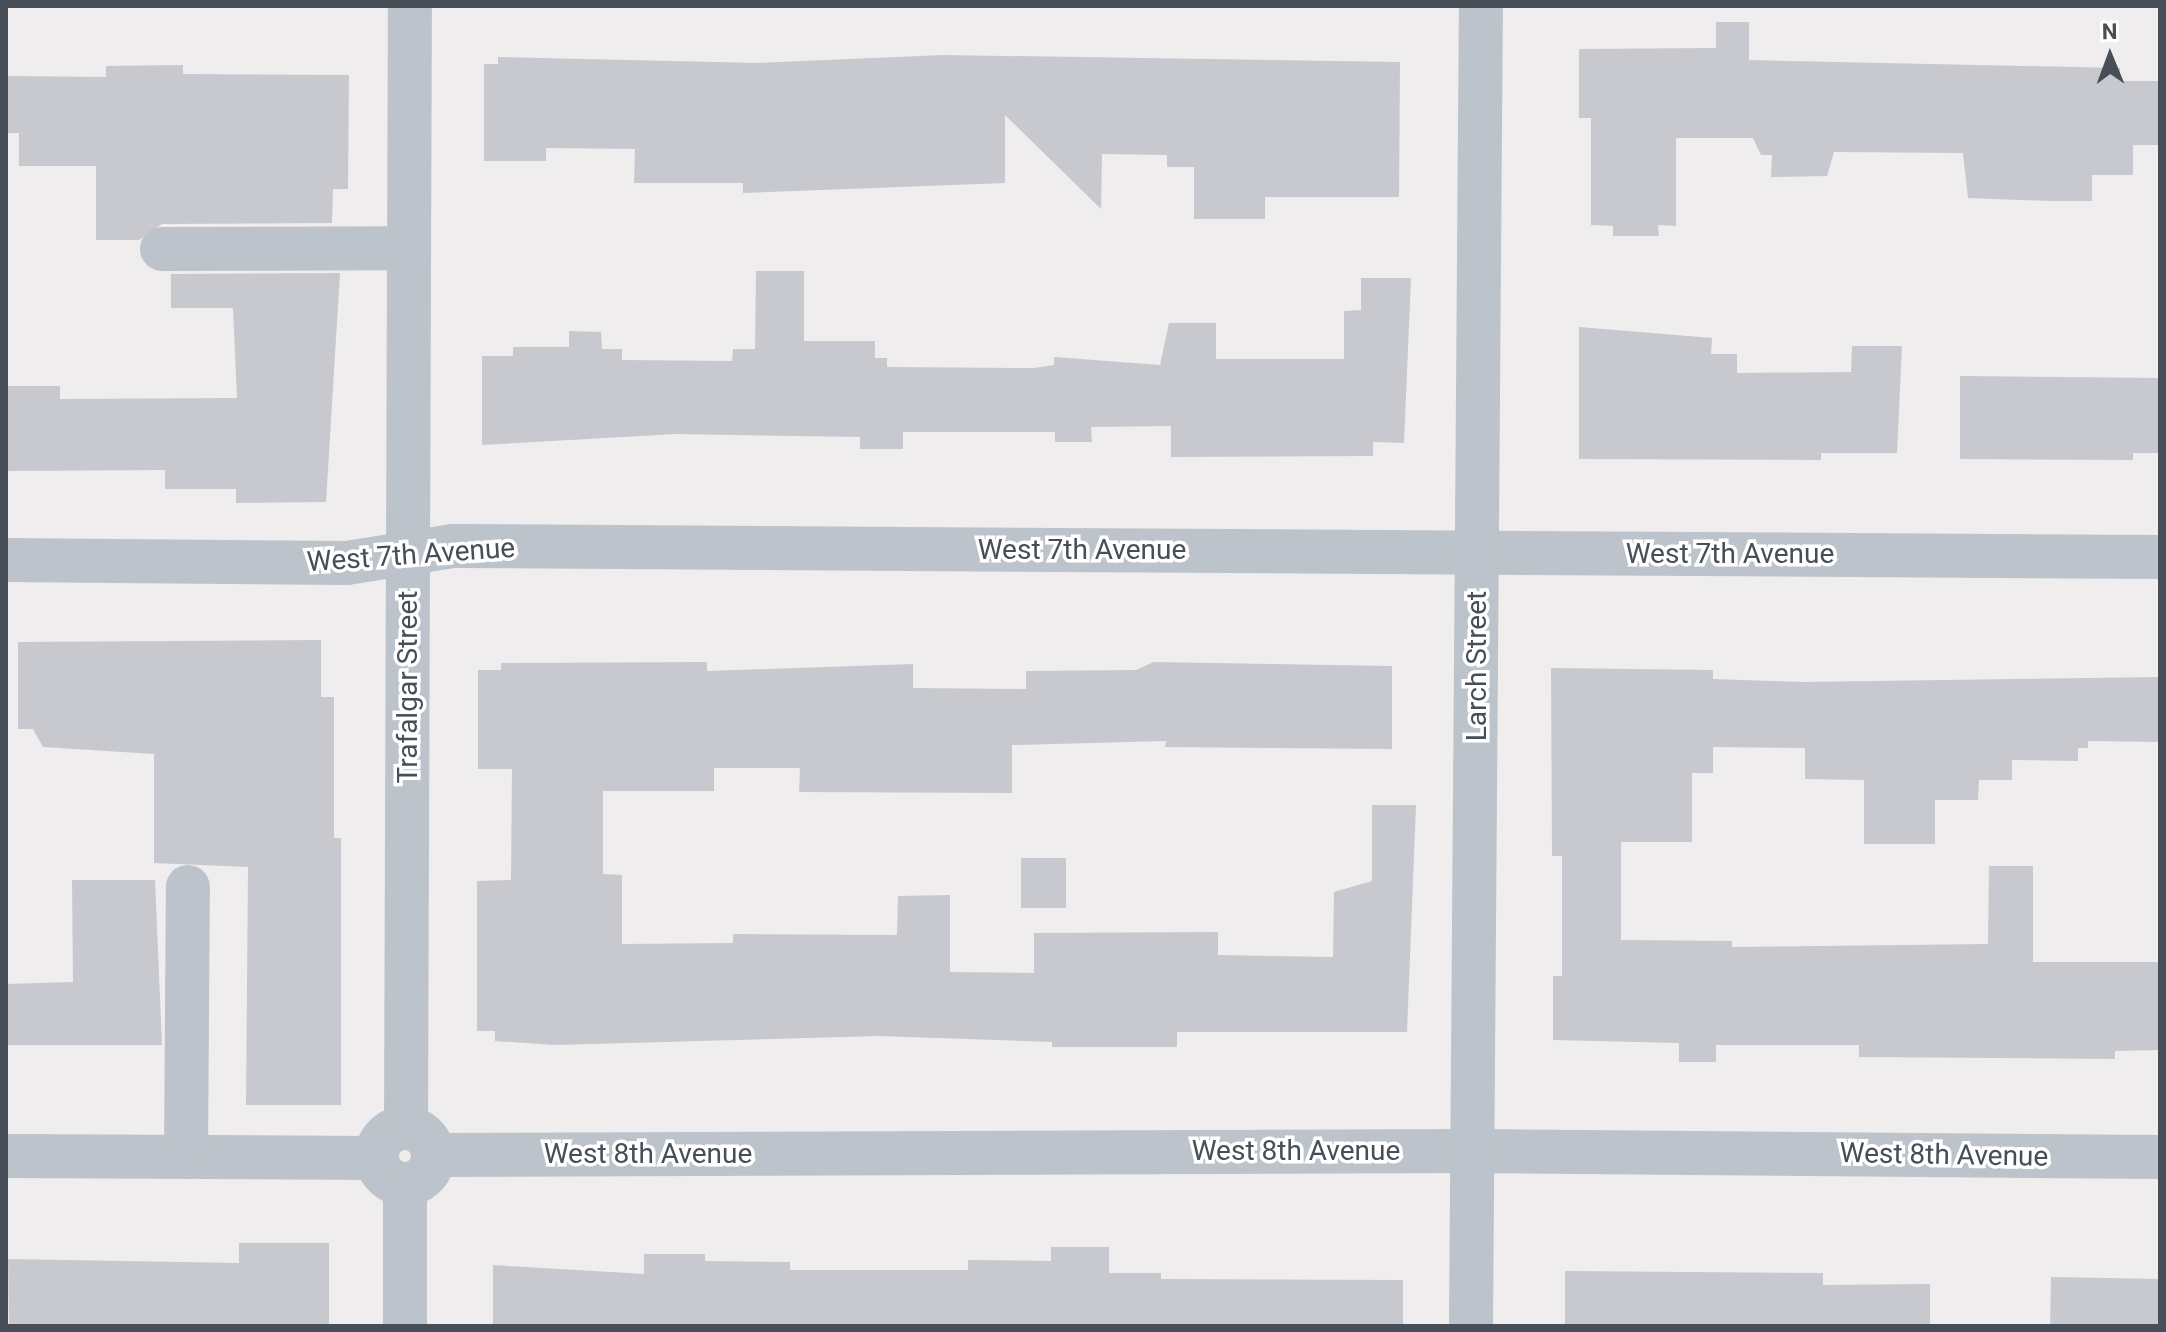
<!DOCTYPE html>
<html>
<head>
<meta charset="utf-8">
<style>
	body { margin:0 }
	#map { position:relative; width:2166px; height:1332px; overflow:hidden; background:#efeded; font-family:Roboto,sans-serif }
	div>[style] { position:absolute }
	.building>* { inset:0; background:#c7c9cf; transform-origin:0 0 }
	.minor>* { height:44px; margin:-22px; padding:0 22px; transform-origin:22px; border-radius:22px; background:#bdc3ca }
	.minor>.ring { margin:-22px; padding:0; box-sizing:content-box; background:none; border:44px solid #bdc3ca; border-radius:50% }
	span { translate:-50% -50%; white-space:nowrap; text-align:center; line-height:1.15; -webkit-text-stroke:7px #fff; paint-order:stroke }
	.street-label { font-size:28px; color:#474e58 }
	.frame { position:absolute; inset:0; border:8px solid #474e58; pointer-events:none }
	.north { position:absolute; left:2070px; top:16px; width:80px; height:80px; -webkit-text-stroke:6px #fff; paint-order:stroke; rotate:359deg; font-size:22px; font-weight:700; line-height:32px; text-align:center; color:#474e58 }
	.north::after { content:''; display:block; margin:auto; width:28px; height:36px; background:#474e58; clip-path:polygon(50% 0,100% 100%,50% 72%,0 100%) }
</style>
</head>
<body>
<div id="map">
	<div class="building">
		<div style="clip-path:polygon(1716px 22px,1749px 22px,1749px 60px,2120px 68px,2120px 81px,2160px 81px,2160px 145px,2133px 145px,2133px 175px,2092px 175px,2092px 201px,2051px 201px,1968px 198px,1963px 153px,1834px 152px,1827px 176px,1771px 177px,1772px 155px,1761px 155px,1753px 138px,1676px 138px,1676px 226px,1658px 225px,1659px 236px,1613px 236px,1613px 226px,1591px 225px,1591px 118px,1579px 118px,1579px 49px,1716px 48px)"></div>
		<div style="clip-path:polygon(943px 55px,1400px 62px,1399px 197px,1265px 197px,1265px 219px,1194px 219px,1194px 167px,1167px 167px,1167px 155px,1102px 154px,1101px 209px,1005px 115px,1005px 183px,743px 193px,743px 183px,634px 183px,635px 149px,546px 148px,546px 161px,484px 161px,484px 64px,498px 64px,498px 57px,758px 63px)"></div>
		<div style="clip-path:polygon(183px 65px,183px 74px,349px 75px,348px 189px,333px 189px,332px 223px,162px 224px,139px 240px,96px 240px,96px 166px,19px 166px,19px 133px,6px 133px,6px 76px,106px 77px,106px 66px)"></div>
		<div style="clip-path:polygon(756px 271px,804px 271px,804px 341px,875px 341px,875px 358px,887px 358px,887px 367px,1034px 368px,1054px 365px,1054px 357px,1160px 365px,1169px 323px,1216px 323px,1216px 359px,1344px 359px,1344px 311px,1361px 310px,1361px 278px,1411px 278px,1404px 443px,1373px 442px,1373px 456px,1171px 457px,1171px 426px,1091px 427px,1092px 442px,1055px 442px,1055px 432px,903px 432px,903px 449px,860px 449px,860px 437px,676px 434px,482px 445px,482px 356px,513px 356px,513px 347px,569px 347px,569px 331px,601px 332px,602px 349px,622px 349px,622px 360px,732px 361px,733px 349px,755px 349px)"></div>
		<div style="clip-path:polygon(340px 273px,326px 502px,236px 503px,236px 489px,165px 489px,165px 470px,6px 471px,6px 386px,60px 386px,60px 399px,237px 398px,233px 308px,171px 308px,171px 274px)"></div>
		<div style="clip-path:polygon(1579px 327px,1712px 338px,1711px 354px,1737px 354px,1737px 373px,1851px 372px,1852px 346px,1902px 346px,1897px 453px,1821px 453px,1821px 460px,1579px 459px)"></div>
		<div style="clip-path:polygon(1960px 376px,2160px 378px,2160px 453px,2133px 453px,2133px 460px,1960px 459px)"></div>
		<div style="clip-path:polygon(321px 640px,321px 697px,334px 697px,334px 838px,341px 838px,341px 1105px,246px 1105px,248px 867px,154px 863px,154px 754px,43px 747px,33px 729px,18px 729px,18px 642px)"></div>
		<div style="clip-path:polygon(707px 662px,707px 671px,913px 664px,913px 688px,1026px 689px,1026px 671px,1136px 670px,1154px 662px,1392px 666px,1392px 749px,1165px 747px,1166px 741px,1012px 745px,1012px 793px,799px 792px,800px 768px,714px 768px,714px 791px,603px 791px,603px 874px,622px 875px,622px 944px,733px 943px,733px 934px,897px 935px,898px 896px,950px 895px,950px 972px,1034px 973px,1034px 933px,1218px 932px,1218px 955px,1333px 957px,1334px 892px,1372px 881px,1372px 805px,1416px 805px,1407px 1032px,1177px 1032px,1177px 1047px,1052px 1047px,1052px 1042px,879px 1036px,555px 1045px,495px 1041px,495px 1031px,477px 1031px,477px 881px,511px 880px,512px 769px,478px 769px,478px 670px,501px 670px,501px 663px)"></div>
		<div style="clip-path:polygon(1551px 668px,1713px 670px,1713px 679px,1803px 682px,2160px 677px,2160px 742px,2088px 741px,2088px 748px,2078px 748px,2078px 761px,2012px 760px,2012px 780px,1979px 780px,1978px 800px,1935px 800px,1935px 844px,1864px 844px,1864px 780px,1805px 779px,1805px 748px,1713px 747px,1713px 773px,1692px 773px,1692px 842px,1621px 842px,1621px 940px,1732px 941px,1732px 947px,1988px 944px,1989px 866px,2033px 866px,2033px 962px,2160px 962px,2160px 1050px,2115px 1051px,2115px 1059px,1859px 1057px,1859px 1045px,1716px 1045px,1716px 1062px,1679px 1062px,1679px 1043px,1553px 1040px,1553px 976px,1562px 976px,1562px 856px,1552px 856px)"></div>
		<div style="left:1021px;top:858px;width:45px;height:50px"></div>
		<div style="clip-path:polygon(72px 880px,155px 880px,162px 1045px,6px 1045px,6px 984px,73px 982px)"></div>
		<div style="clip-path:polygon(239px 1243px,329px 1243px,329px 1326px,9px 1326px,8px 1259px,239px 1263px)"></div>
		<div style="clip-path:polygon(1051px 1247px,1109px 1247px,1109px 1273px,1161px 1273px,1161px 1279px,1403px 1280px,1403px 1326px,493px 1326px,493px 1265px,644px 1274px,644px 1254px,705px 1254px,705px 1261px,790px 1262px,790px 1270px,968px 1270px,968px 1260px,1051px 1261px)"></div>
		<div style="clip-path:polygon(1565px 1271px,1823px 1273px,1823px 1285px,1930px 1284px,1930px 1326px,1565px 1326px)"></div>
		<div style="left:2051px;top:1277px;width:109px;height:49px;rotate:1deg"></div>
	</div>
	<div class="minor">
		<div style="left:162px;top:249px;width:247px;rotate:-0.2deg"></div>
		<div style="left:6px;top:560px;width:341px;rotate:0.5deg"></div>
		<div style="left:347px;top:563px;width:107px;rotate:-9.1deg"></div>
		<div style="left:453px;top:546px;width:1707px;rotate:0.37deg"></div>
		<div class="ring" style="left:377px;top:1128px;width:12px;height:12px"></div>
		<div style="left:406px;top:1128px;width:1122px;rotate:-89.8deg"></div>
		<div style="left:433px;top:1155px;width:1040px;rotate:-0.22deg"></div>
		<div style="left:1473px;top:1151px;width:687px;rotate:0.5deg"></div>
		<div style="left:6px;top:1156px;width:370px;rotate:0.3deg"></div>
		<div style="left:186px;top:1157px;width:270px;rotate:-89.6deg"></div>
		<div style="left:405px;top:1185px;width:141px;rotate:90deg"></div>
		<div style="left:1471px;top:1326px;width:1320px;rotate:-89.57deg"></div>
	</div>
	<div class="street-label">
		<span style="left:1082px;top:550px">West 7th Avenue</span>
		<span style="left:1730px;top:554px">West 7th Avenue</span>
		<span style="left:411px;top:555px;rotate:-4deg">West 7th Avenue</span>
		<span style="left:1477px;top:666px;rotate:-90deg">Larch Street</span>
		<span style="left:408px;top:687px;rotate:-90deg">Trafalgar Street</span>
		<span style="left:1296px;top:1151px">West 8th Avenue</span>
		<span style="left:648px;top:1154px">West 8th Avenue</span>
		<span style="left:1944px;top:1155px;rotate:1deg">West 8th Avenue</span>
	</div>
	<div class="frame"></div>
	<div class="north">N</div>
</div>
</body>
</html>
